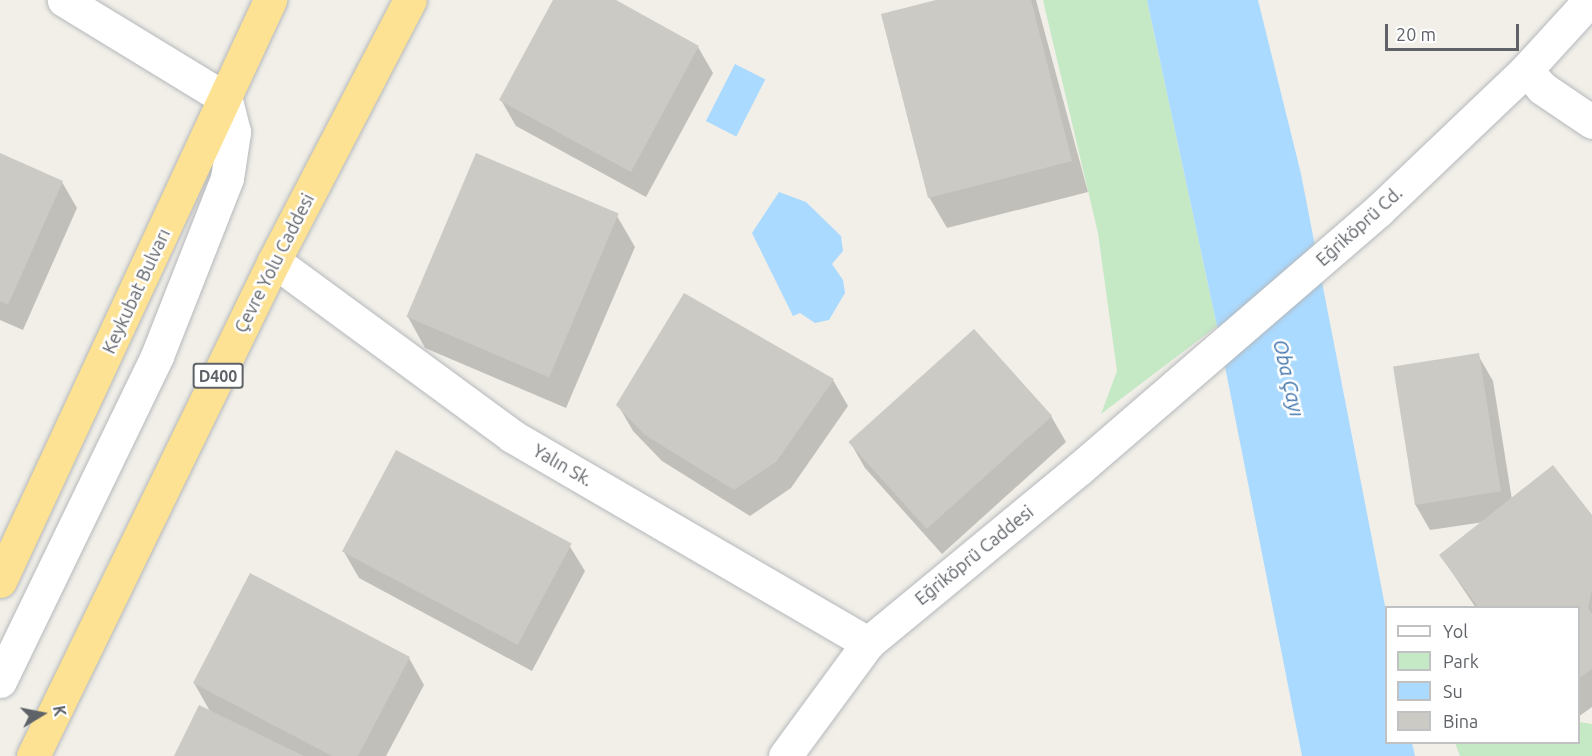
<!DOCTYPE html>
<html>
<head>
<meta charset="utf-8">
<style>
	body { margin:0 }
	#map { position:relative; width:1592px; height:756px; overflow:hidden; background:#f1efe8; font-family:Ubuntu,sans-serif }
	div>[style] { position:absolute }
	.green>* { inset:0; background:#c5e8c5 }
	.water>* { inset:0; background:#aadaff; transform-origin:0 0 }
	.shadow>* { inset:0; background:#0003 }
	.building>* { inset:0; background:#cccac5; transform-origin:0 0 }
	.roads { filter:drop-shadow(0 0 2px #b5b8bc) drop-shadow(0 0 2px #b5b8bc) }
	.minor>* { height:33px; margin:-16.5px; padding:0 16.5px; transform-origin:16.5px; border-radius:16.5px; background:#fff }
	.highway>* { height:33px; margin:-16.5px; padding:0 16.5px; transform-origin:16.5px; border-radius:16.5px; background:#fde293 }
	span { translate:-50% -50%; white-space:nowrap; text-align:center; line-height:1.15; -webkit-text-stroke:5px #fff; paint-order:stroke }
	.shield-label span { padding:2px 4px; background:#fff; border:2px solid; border-radius:4px; -webkit-text-stroke-width:0 }
	.shield-label { font-size:16px; color:#5f6368; font-weight:700 }
	.street-label { font-size:18px; color:#5f6368 }
	.water-label { font-size:20px; color:#4174aa; font-style:italic }
	.legend { position:absolute; left:1385px; top:606px; width:195px; height:138px; box-sizing:border-box; background:#fff; border:2px solid #bfc1c3; margin:0; padding:8px 10px; list-style:none; font-size:18px; color:#5f6368 }
	.legend li { display:flex; align-items:center; gap:12px; height:30px }
	.legend b { width:30px; border:2px solid #bfc1c3 }
	.north { position:absolute; left:12px; top:684px; width:60px; height:60px; -webkit-text-stroke:4px #fff; paint-order:stroke; rotate:80deg; font-size:16px; font-weight:700; line-height:24px; text-align:center; color:#5f6368 }
	.north::after { content:''; display:block; margin:auto; width:21px; height:27px; background:#5f6368; clip-path:polygon(50% 0,100% 100%,50% 72%,0 100%) }
	.scale { position:absolute; left:1385px; top:24px; width:134px; height:27px; box-sizing:border-box; border:3px solid #5f6368; border-top:0; padding-left:8px; font-size:18px; line-height:21px; white-space:nowrap; color:#5f6368; -webkit-text-stroke:4px #fff; paint-order:stroke }
</style>
</head>
<body>
<div id="map">
	<div class="green">
		<div style="clip-path:polygon(1043px 0,1147px 0,1217px 326px,1101px 414px,1117px 371px,1098px 233px)"></div>
		<div style="clip-path:polygon(1579px 722px,1592px 724px,1592px 756px,1460px 756px,1455px 743px,1578px 742px)"></div>
	</div>
	<div class="water">
		<div style="clip-path:polygon(1147px 0,1258px 0,1301px 174px,1386px 611px,1386px 742px,1412px 743px,1415px 756px,1302px 756px,1217px 326px)"></div>
		<div style="left:735px;top:64px;width:34px;height:64px;rotate:27deg"></div>
		<div style="clip-path:polygon(779px 192px,806px 202px,841px 236px,843px 251px,832px 264px,843px 280px,845px 293px,829px 320px,815px 323px,800px 313px,793px 316px,752px 233px)"></div>
	</div>
	<div class="shadow">
		<div style="clip-path:polygon(554px 0,613px 0,698px 47px,713px 73px,646px 197px,516px 126px,501px 100px)"></div>
		<div style="clip-path:polygon(943px 0,1036px 0,1088px 192px,947px 228px,929px 197px)"></div>
		<div style="clip-path:polygon(0 155px,62px 182px,77px 208px,23px 330px,0 320px)"></div>
		<div style="clip-path:polygon(477px 155px,617px 216px,635px 247px,566px 408px,425px 348px,408px 317px)"></div>
		<div style="clip-path:polygon(1478px 355px,1493px 381px,1512px 500px,1592px 518px,1592px 707px,1578px 717px,1578px 608px,1476px 608px,1441px 556px,1484px 522px,1430px 530px,1415px 504px)"></div>
		<div style="clip-path:polygon(833px 380px,848px 406px,791px 488px,750px 516px,662px 461px,633px 431px,618px 405px)"></div>
		<div style="clip-path:polygon(1051px 416px,1066px 442px,942px 554px,865px 468px,850px 442px)"></div>
		<div style="clip-path:polygon(569px 545px,585px 571px,532px 671px,359px 578px,344px 552px)"></div>
		<div style="clip-path:polygon(409px 658px,424px 685px,386px 756px,176px 756px,211px 713px,194px 683px)"></div>
	</div>
	<div class="building">
		<div style="clip-path:polygon(553px 0,616px 0,699px 46px,631px 172px,499px 100px)"></div>
		<div style="clip-path:polygon(936px 0,1031px 0,1072px 161px,928px 198px,881px 14px)"></div>
		<div style="clip-path:polygon(0 153px,63px 181px,8px 305px,0 301px)"></div>
		<div style="left:476px;top:153px;width:155px;height:178px;rotate:23deg"></div>
		<div style="clip-path:polygon(684px 293px,834px 379px,776px 462px,734px 490px,645px 435px,616px 405px)"></div>
		<div style="left:974px;top:329px;width:117px;height:169px;rotate:48deg"></div>
		<div style="left:1479px;top:353px;width:140px;height:87px;rotate:81deg"></div>
		<div style="left:396px;top:450px;width:199px;height:115px;rotate:28deg"></div>
		<div style="clip-path:polygon(1553px 465px,1592px 515px,1592px 589px,1588px 608px,1592px 614px,1592px 669px,1578px 679px,1578px 608px,1479px 608px,1439px 555px)"></div>
		<div style="clip-path:polygon(250px 573px,410px 657px,358px 756px,332px 756px,193px 683px)"></div>
		<div style="clip-path:polygon(199px 705px,304px 756px,174px 756px)"></div>
	</div>
	<div class="roads">
		<div class="minor">
			<div style="left:1526px;top:70px;width:24px;rotate:48deg"></div>
			<div style="left:1542px;top:88px;width:60px;rotate:34.2deg"></div>
			<div style="left:274px;top:261px;width:295px;rotate:36.3deg"></div>
			<div style="left:512px;top:436px;width:412px;rotate:30.2deg"></div>
			<div style="left:0;top:681px;width:361px;rotate:-64.2deg"></div>
			<div style="left:157px;top:356px;width:191px;rotate:-68.5deg"></div>
			<div style="left:227px;top:178px;width:47px;rotate:-81.3deg"></div>
			<div style="left:234px;top:132px;width:34px;rotate:-104deg"></div>
			<div style="left:226px;top:99px;width:190px;rotate:-148.6deg"></div>
			<div style="left:785px;top:756px;width:140px;rotate:-53.7deg"></div>
			<div style="left:868px;top:643px;width:273px;rotate:-39.5deg"></div>
			<div style="left:1079px;top:469px;width:396px;rotate:-40.8deg"></div>
			<div style="left:1379px;top:210px;width:203px;rotate:-43.6deg"></div>
			<div style="left:1526px;top:70px;width:95px;rotate:-47.6deg"></div>
		</div>
		<div class="highway">
			<div style="left:0;top:581px;width:641px;rotate:-65.07deg"></div>
			<div style="left:33px;top:756px;width:551px;rotate:-64.04deg"></div>
			<div style="left:274px;top:261px;width:294px;rotate:-62.5deg"></div>
		</div>
	</div>
	<div class="shield-label">
		<span style="left:218px;top:376px">D400</span>
	</div>
	<div class="street-label">
		<span style="left:1359px;top:226px;rotate:-42deg">Eğriköprü Cd.</span>
		<span style="left:274px;top:263px;rotate:-63deg">Çevre Yolu Caddesi</span>
		<span style="left:136px;top:291px;rotate:-65deg">Keykubat Bulvarı</span>
		<span style="left:563px;top:465px;rotate:30deg">Yalın Sk.</span>
		<span style="left:974px;top:555px;rotate:-39deg">Eğriköprü Caddesi</span>
	</div>
	<div class="water-label">
		<span style="left:1289px;top:378px;rotate:77deg">Oba Çayı</span>
	</div>
	<ul class="legend">
	<li><b style="height:8px;background:#fff"></b>Yol</li>
	<li><b style="height:16px;background:#c5e8c5"></b>Park</li>
	<li><b style="height:16px;background:#aadaff"></b>Su</li>
	<li><b style="height:16px;background:#cccac5"></b>Bina</li>
	</ul>
	<div class="north">K</div>
	<div class="scale">20 m</div>
</div>
</body>
</html>
